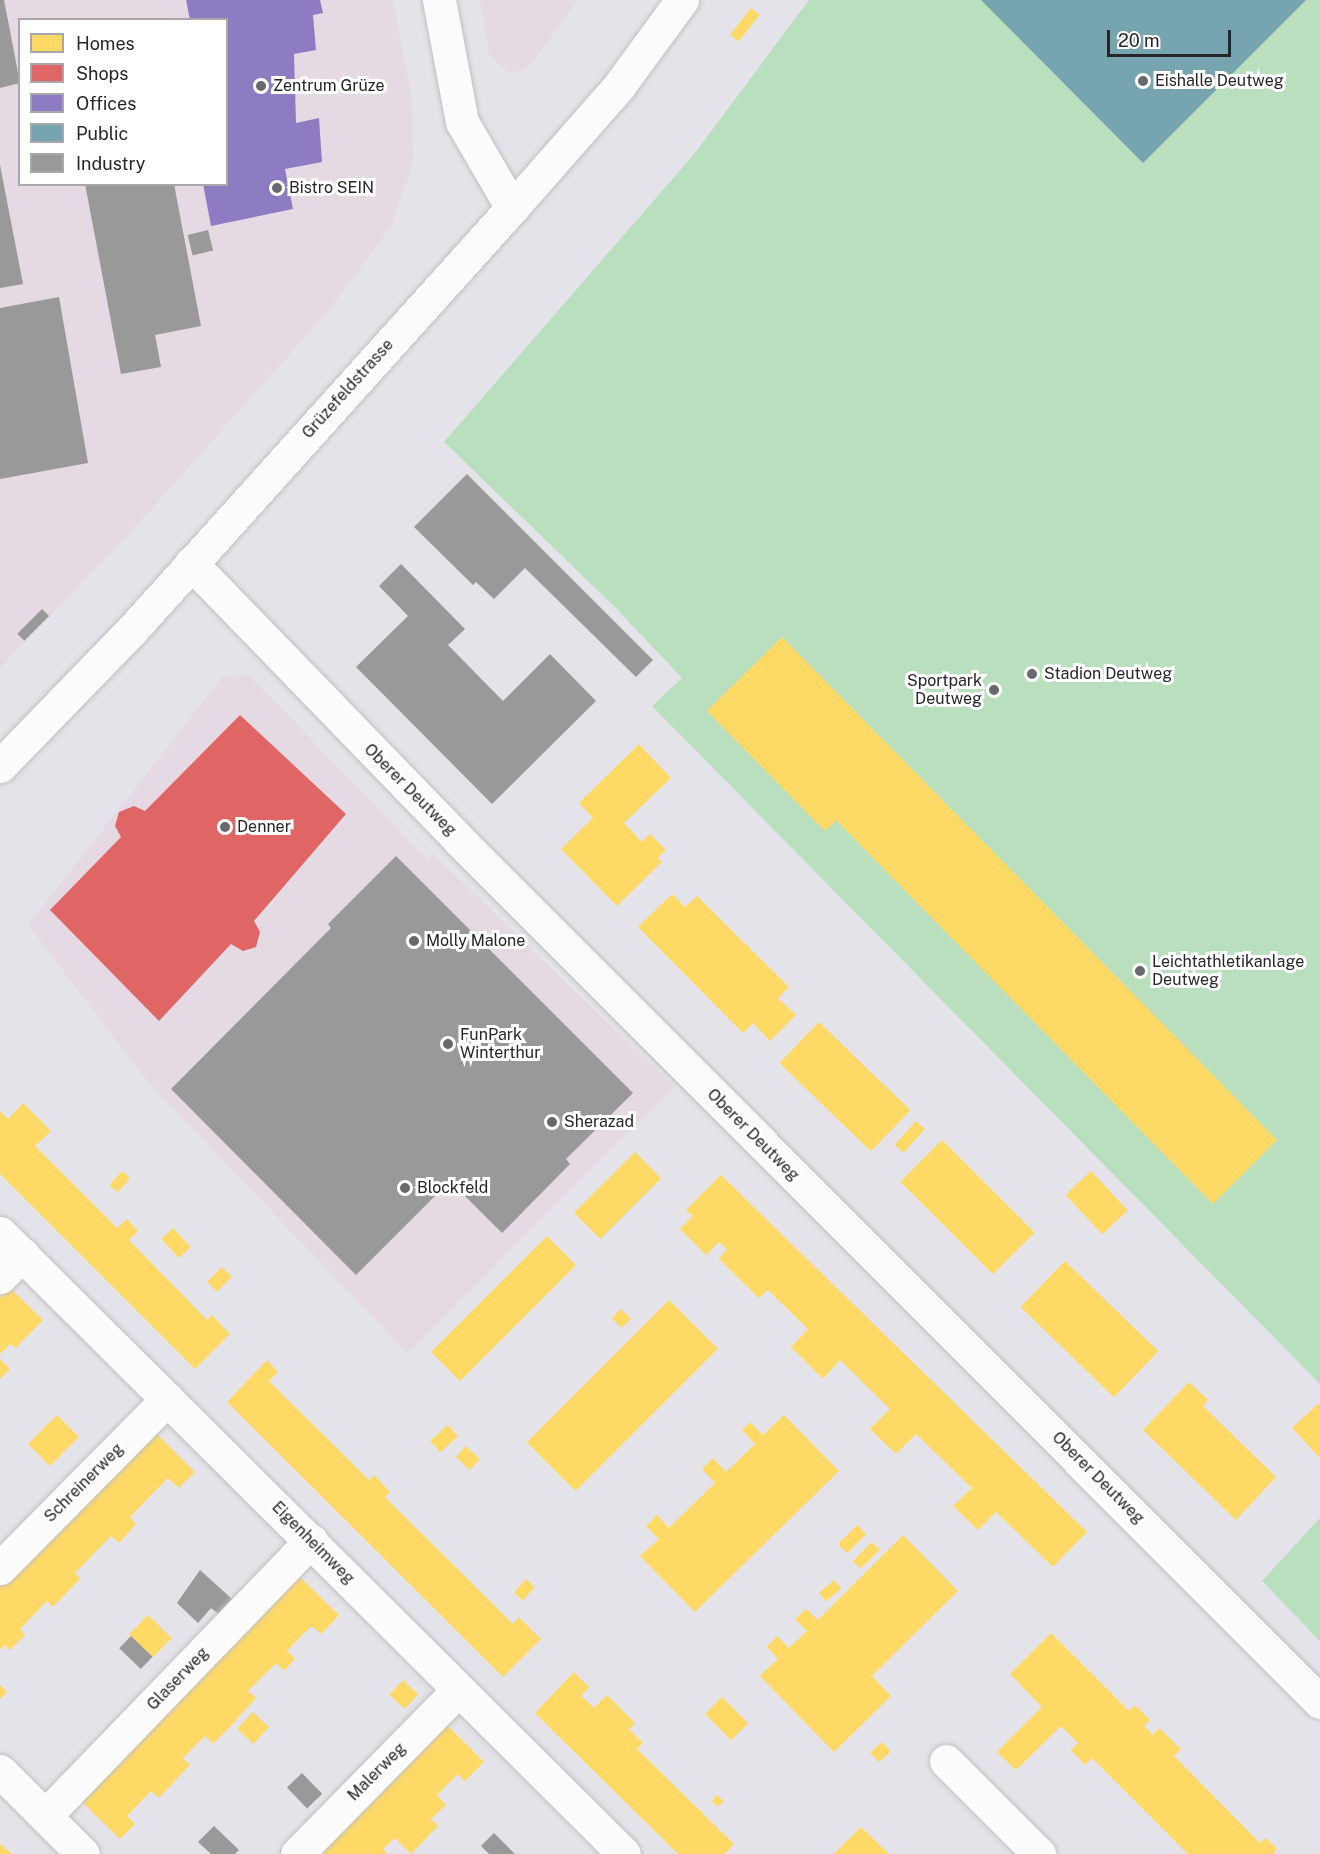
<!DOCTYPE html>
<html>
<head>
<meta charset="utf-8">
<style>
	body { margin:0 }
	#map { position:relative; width:1320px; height:1854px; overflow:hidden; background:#e3e3e9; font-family:"Public Sans",sans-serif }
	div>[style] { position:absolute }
	.industrial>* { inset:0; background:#e5d9e4 }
	.green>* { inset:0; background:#badfbe }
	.homes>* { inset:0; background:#ffd966; transform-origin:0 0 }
	.shops>* { inset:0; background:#e06666 }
	.offices>* { inset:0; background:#8e7cc3 }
	.public>* { inset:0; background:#76a5af }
	.industry>* { inset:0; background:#999; transform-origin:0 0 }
	.roads { filter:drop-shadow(0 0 2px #c0c0c4) drop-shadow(0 0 2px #c0c0c4) }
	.minor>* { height:33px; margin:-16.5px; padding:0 16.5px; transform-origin:16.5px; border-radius:16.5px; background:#fbfbfc }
	.tertiary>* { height:33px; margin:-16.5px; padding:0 16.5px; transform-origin:16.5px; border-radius:16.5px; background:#fbfbfc }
	.secondary>* { height:33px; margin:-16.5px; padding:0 16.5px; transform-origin:16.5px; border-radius:16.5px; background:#fbfbfc }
	.dots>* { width:16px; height:16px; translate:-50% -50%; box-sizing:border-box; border:3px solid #fff; border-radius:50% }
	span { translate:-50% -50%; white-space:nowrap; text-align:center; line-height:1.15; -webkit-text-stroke:6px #fff; paint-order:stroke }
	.poi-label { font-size:16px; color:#26262a }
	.left { translate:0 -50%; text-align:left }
	.right { translate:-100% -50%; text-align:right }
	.street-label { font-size:16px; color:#26262a }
	.legend { position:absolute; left:18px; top:18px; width:210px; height:168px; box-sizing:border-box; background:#fff; border:2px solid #a8a8aa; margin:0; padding:8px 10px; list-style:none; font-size:18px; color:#26262a }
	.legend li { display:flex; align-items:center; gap:12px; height:30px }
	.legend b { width:30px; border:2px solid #a8a8aa }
	.scale { position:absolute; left:1107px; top:30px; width:124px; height:27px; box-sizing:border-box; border:3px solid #26262a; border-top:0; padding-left:8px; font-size:18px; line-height:21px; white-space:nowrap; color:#26262a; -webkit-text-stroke:4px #fff; paint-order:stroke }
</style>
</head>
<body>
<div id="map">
	<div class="industrial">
		<div style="clip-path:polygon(evenodd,0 0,393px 0,412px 99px,413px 163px,391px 226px,331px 308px,130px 533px,0 668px,0 0,20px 20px,226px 20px,226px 184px,20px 184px,20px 20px)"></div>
		<div style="clip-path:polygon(480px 0,578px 0,530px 66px,518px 72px,508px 72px,489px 54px)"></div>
		<div style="clip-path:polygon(249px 675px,428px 860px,433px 854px,674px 1087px,407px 1353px,147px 1081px,28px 925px,223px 676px)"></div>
	</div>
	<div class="green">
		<div style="clip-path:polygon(809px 0,1320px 0,1320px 1384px,652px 706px,682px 678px,615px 607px,444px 442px,695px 153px)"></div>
		<div style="clip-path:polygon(1320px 1518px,1320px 1641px,1262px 1581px)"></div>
	</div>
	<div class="homes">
		<div style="left:751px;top:8px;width:11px;height:34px;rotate:38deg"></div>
		<div style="clip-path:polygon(782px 637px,1277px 1140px,1213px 1204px,836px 820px,825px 831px,707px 711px)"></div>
		<div style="clip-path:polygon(639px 744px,671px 778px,624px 823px,642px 842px,650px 834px,666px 850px,658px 858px,662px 862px,617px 906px,561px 849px,593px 818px,579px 803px)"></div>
		<div style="clip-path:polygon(672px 894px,685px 907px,697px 896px,789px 987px,778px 998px,796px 1015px,770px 1041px,753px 1023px,743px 1033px,638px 927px)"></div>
		<div style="left:819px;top:1022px;width:127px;height:57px;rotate:44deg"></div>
		<div style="clip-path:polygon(23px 1103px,51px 1131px,35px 1146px,117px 1228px,127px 1219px,138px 1231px,129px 1240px,207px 1320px,212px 1315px,230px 1334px,195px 1369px,0 1174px,0 1111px,8px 1119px)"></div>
		<div style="left:916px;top:1121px;width:12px;height:32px;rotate:42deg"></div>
		<div style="left:942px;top:1140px;width:131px;height:59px;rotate:45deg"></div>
		<div style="left:635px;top:1152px;width:37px;height:86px;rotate:45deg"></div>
		<div style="left:122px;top:1171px;width:11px;height:19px;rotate:41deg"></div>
		<div style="left:1091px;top:1171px;width:54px;height:35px;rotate:47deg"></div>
		<div style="clip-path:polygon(721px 1175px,1087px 1532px,1053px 1567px,996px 1512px,978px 1530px,953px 1506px,972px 1488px,916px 1434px,896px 1454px,870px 1429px,890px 1409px,840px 1360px,823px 1379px,791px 1347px,808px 1329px,768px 1290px,759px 1298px,719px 1259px,727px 1249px,719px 1242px,706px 1255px,680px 1229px,693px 1216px,686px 1210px)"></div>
		<div style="left:173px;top:1228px;width:26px;height:16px;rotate:47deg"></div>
		<div style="left:547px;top:1236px;width:41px;height:164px;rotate:45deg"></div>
		<div style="left:1065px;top:1261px;width:130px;height:64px;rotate:44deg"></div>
		<div style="left:222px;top:1267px;width:14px;height:21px;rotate:45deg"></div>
		<div style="clip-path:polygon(10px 1288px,43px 1320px,16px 1348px,10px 1344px,0 1354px,0 1298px)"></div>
		<div style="left:669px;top:1300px;width:69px;height:201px;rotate:45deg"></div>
		<div style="left:621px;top:1309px;width:14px;height:13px;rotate:45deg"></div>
		<div style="clip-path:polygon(0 1359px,10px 1369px,0 1379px)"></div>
		<div style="clip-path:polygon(267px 1360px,278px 1372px,269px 1381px,369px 1480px,374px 1475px,390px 1492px,385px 1497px,513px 1624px,519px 1617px,541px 1639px,503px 1677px,227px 1402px)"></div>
		<div style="clip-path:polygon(1189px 1382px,1208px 1400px,1203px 1406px,1276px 1477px,1236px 1520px,1143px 1430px)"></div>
		<div style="clip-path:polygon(1318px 1404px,1320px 1405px,1320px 1458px,1292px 1428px)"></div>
		<div style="left:57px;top:1415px;width:31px;height:41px;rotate:45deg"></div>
		<div style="clip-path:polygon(784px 1415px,839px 1471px,695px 1612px,640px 1556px,659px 1539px,646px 1526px,657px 1515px,669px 1528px,715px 1483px,702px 1469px,713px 1458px,726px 1472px,755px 1444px,742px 1430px,750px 1422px,763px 1435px)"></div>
		<div style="left:448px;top:1425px;width:15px;height:24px;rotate:48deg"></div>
		<div style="clip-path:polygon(153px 1430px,195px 1472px,179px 1488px,168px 1478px,130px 1517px,136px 1524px,119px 1543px,111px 1536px,75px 1573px,80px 1579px,53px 1607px,47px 1601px,20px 1629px,25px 1635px,10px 1650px,5px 1645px,0 1650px,0 1587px)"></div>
		<div style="left:466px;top:1446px;width:19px;height:15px;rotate:43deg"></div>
		<div style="left:857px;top:1525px;width:13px;height:27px;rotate:45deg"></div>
		<div style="clip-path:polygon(903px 1535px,958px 1591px,872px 1676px,891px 1696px,834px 1752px,760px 1676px,778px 1659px,767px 1647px,777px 1636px,789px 1648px,807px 1631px,795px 1619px,806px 1609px,818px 1620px)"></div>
		<div style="left:872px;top:1542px;width:11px;height:27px;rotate:45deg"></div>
		<div style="clip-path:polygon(298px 1575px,339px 1615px,321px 1634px,312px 1626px,303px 1634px,287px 1651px,295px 1659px,284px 1671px,276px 1663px,248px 1691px,256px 1698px,230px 1727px,213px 1744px,205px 1736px,183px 1758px,190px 1765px,159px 1798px,151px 1791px,127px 1816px,135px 1824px,120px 1839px,80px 1800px)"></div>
		<div style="left:526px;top:1579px;width:12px;height:18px;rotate:42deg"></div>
		<div style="left:834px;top:1580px;width:11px;height:20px;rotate:49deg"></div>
		<div style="left:148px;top:1615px;width:33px;height:27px;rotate:44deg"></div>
		<div style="clip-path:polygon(1051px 1633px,1129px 1711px,1135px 1705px,1150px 1720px,1144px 1726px,1153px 1735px,1159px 1728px,1181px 1749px,1174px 1756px,1260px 1843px,1266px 1838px,1277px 1849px,1273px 1854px,1188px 1854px,1092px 1758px,1085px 1765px,1071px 1750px,1078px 1743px,1061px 1726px,1016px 1770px,997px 1752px,1042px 1707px,1010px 1674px)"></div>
		<div style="clip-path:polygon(574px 1672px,589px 1687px,581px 1696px,594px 1708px,607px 1695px,635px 1723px,629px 1729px,643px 1743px,637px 1749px,734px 1844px,725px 1854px,678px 1854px,535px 1713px)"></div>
		<div style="left:403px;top:1680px;width:21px;height:20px;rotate:43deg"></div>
		<div style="clip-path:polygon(0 1685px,7px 1692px,0 1699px)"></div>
		<div style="left:722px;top:1697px;width:37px;height:24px;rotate:45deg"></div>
		<div style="left:253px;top:1712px;width:22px;height:23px;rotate:43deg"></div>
		<div style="clip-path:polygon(447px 1725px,484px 1762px,465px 1781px,458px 1774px,437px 1795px,446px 1805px,431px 1819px,438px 1826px,411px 1854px,395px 1838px,383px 1849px,388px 1854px,318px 1854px)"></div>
		<div style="left:882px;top:1742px;width:13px;height:16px;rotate:48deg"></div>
		<div style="clip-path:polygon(717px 1795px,724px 1801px,718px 1807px,712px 1801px)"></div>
		<div style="clip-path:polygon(861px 1827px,889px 1854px,834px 1854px)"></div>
		<div style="clip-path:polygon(0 1844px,12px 1854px,0 1854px)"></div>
	</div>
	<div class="shops">
		<div style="clip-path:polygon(240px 715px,346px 814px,254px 921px,260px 932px,256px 947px,243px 951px,231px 944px,159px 1021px,50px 910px,121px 837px,115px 826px,119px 812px,134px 806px,145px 811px)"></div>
	</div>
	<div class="offices">
		<div style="clip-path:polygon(186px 0,320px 0,323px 13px,313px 15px,316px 50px,294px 54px,296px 123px,319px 118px,322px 162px,285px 169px,293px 209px,211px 226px,203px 184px,226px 184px,226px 20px,190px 20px)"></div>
	</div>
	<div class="public">
		<div style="clip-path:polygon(981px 0,1306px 0,1143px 163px)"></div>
	</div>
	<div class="industry">
		<div style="clip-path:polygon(0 0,4px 0,20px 83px,0 88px)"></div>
		<div style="clip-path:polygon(0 165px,23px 284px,0 288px)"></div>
		<div style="clip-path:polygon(85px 184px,174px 184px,201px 326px,155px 335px,161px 367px,121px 374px)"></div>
		<div style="left:208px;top:230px;width:21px;height:21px;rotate:76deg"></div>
		<div style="clip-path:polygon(59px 297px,88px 463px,0 479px,0 308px)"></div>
		<div style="clip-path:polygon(467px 474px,653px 660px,636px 677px,525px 568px,494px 599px,476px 582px,473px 585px,414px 527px)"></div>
		<div style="clip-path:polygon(401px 564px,465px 629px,448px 645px,503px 701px,550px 654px,596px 701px,492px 804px,356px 667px,408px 616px,379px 586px)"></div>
		<div style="left:42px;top:609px;width:10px;height:35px;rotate:45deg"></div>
		<div style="clip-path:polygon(396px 856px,633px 1093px,566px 1159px,570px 1164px,502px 1233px,450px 1181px,356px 1275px,171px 1089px,331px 928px,328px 924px)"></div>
		<div style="clip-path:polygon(200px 1570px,232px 1599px,219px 1614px,211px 1608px,198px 1623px,177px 1603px)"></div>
		<div style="left:131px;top:1636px;width:30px;height:17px;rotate:44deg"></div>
		<div style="left:302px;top:1773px;width:29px;height:21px;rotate:46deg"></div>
		<div style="clip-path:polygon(214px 1826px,239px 1850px,235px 1854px,211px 1854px,198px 1842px)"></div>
		<div style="clip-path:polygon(494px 1833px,515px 1854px,489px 1854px,481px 1846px)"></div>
	</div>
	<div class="roads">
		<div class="minor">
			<div style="left:0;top:1233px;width:880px;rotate:44.86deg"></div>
			<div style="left:0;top:1277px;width:32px;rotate:-46deg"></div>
			<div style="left:0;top:1568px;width:238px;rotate:-45.3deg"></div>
			<div style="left:946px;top:1761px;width:132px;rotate:45deg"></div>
			<div style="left:0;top:1771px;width:117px;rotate:45deg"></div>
			<div style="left:45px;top:1816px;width:383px;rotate:-46deg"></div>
			<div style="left:297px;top:1854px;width:230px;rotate:-45.5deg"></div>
		</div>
		<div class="tertiary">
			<div style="left:439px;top:0;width:124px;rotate:79.3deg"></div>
			<div style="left:462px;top:122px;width:99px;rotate:59.8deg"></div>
			<div style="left:191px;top:563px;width:387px;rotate:45.9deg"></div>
			<div style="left:460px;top:841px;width:1217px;rotate:45.03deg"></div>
		</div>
		<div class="secondary">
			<div style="left:0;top:766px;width:190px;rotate:-45.9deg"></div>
			<div style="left:132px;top:630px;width:568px;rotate:-48deg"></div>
			<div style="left:512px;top:208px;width:162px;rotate:-48.7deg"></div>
			<div style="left:619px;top:86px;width:107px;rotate:-53.8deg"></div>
		</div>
	</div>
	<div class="dots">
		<div style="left:1143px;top:81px;background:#68686d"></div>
		<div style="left:261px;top:86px;background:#68686d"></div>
		<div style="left:277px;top:188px;background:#68686d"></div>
		<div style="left:1032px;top:674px;background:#68686d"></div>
		<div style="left:994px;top:690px;background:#68686d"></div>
		<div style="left:225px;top:827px;background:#68686d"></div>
		<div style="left:414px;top:941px;background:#68686d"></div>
		<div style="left:1140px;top:971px;background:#68686d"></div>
		<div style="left:448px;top:1044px;background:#68686d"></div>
		<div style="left:552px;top:1122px;background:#68686d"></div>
		<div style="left:405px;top:1188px;background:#68686d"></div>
	</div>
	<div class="poi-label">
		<span class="left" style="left:1155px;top:81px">Eishalle Deutweg</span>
		<span class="left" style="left:273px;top:86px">Zentrum Grüze</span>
		<span class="left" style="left:289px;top:188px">Bistro SEIN</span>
		<span class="left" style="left:1044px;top:674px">Stadion Deutweg</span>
		<span class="right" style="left:982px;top:690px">Sportpark<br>Deutweg</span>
		<span class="left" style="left:237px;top:827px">Denner</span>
		<span class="left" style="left:426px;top:941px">Molly Malone</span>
		<span class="left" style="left:1152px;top:971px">Leichtathletikanlage<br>Deutweg</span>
		<span class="left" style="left:460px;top:1044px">FunPark<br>Winterthur</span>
		<span class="left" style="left:564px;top:1122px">Sherazad</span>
		<span class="left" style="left:417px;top:1188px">Blockfeld</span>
	</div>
	<div class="street-label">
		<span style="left:348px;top:389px;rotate:-48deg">Grüzefeldstrasse</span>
		<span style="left:410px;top:790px;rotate:45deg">Oberer Deutweg</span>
		<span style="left:753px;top:1135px;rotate:45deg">Oberer Deutweg</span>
		<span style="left:1098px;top:1478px;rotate:45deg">Oberer Deutweg</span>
		<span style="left:84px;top:1483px;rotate:-45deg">Schreinerweg</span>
		<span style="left:313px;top:1543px;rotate:45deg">Eigenheimweg</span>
		<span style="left:178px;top:1679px;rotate:-46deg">Glaserweg</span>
		<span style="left:377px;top:1772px;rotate:-45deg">Malerweg</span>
	</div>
	<ul class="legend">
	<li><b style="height:16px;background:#ffd966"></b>Homes</li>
	<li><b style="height:16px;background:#e06666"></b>Shops</li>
	<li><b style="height:16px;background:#8e7cc3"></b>Offices</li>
	<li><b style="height:16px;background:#76a5af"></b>Public</li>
	<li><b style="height:16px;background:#999"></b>Industry</li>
	</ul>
	<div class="scale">20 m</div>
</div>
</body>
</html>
